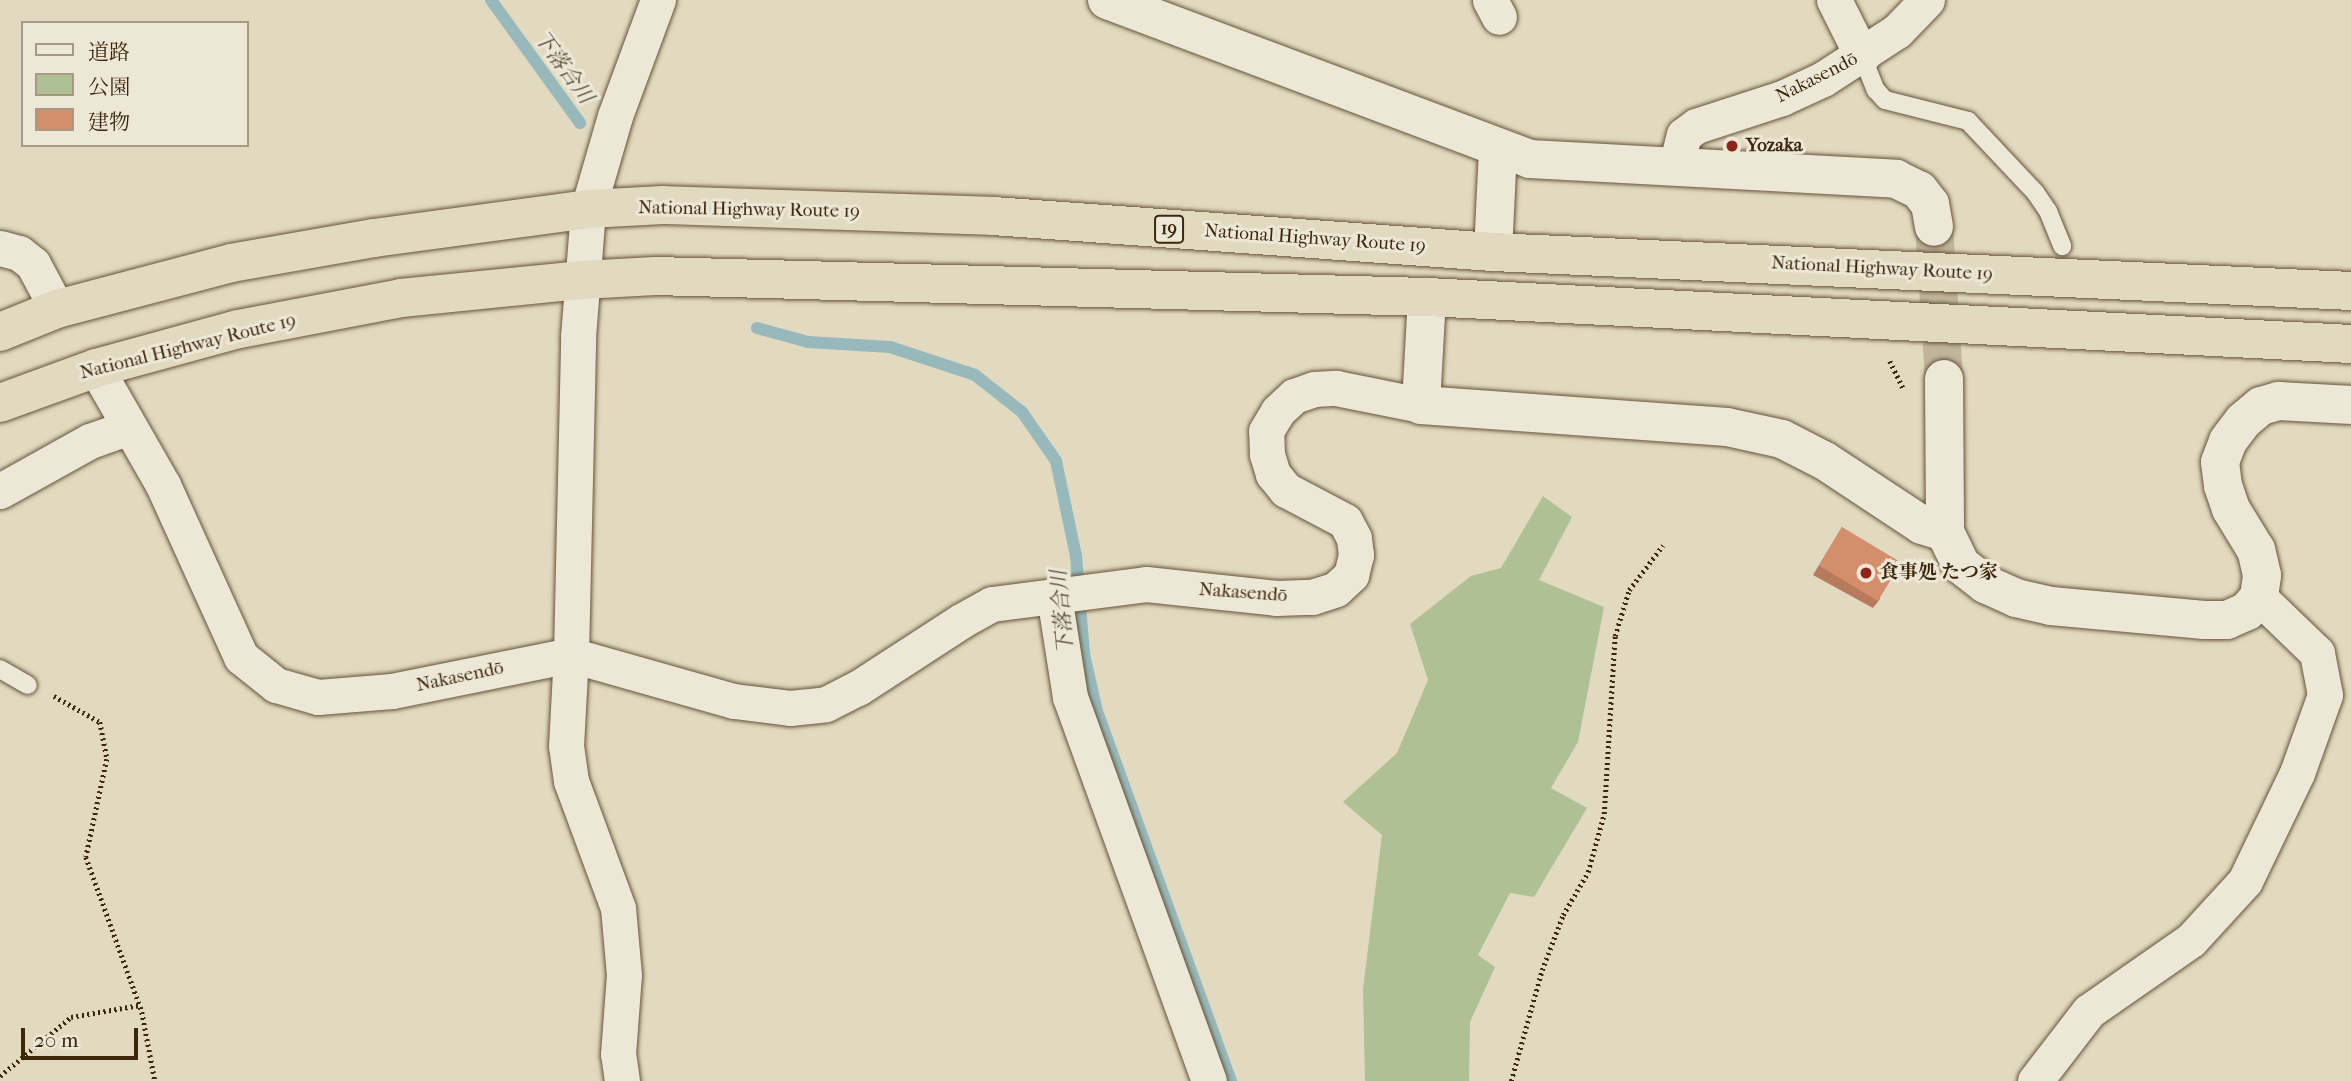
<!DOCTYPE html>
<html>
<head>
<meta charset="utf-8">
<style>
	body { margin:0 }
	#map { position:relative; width:2351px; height:1081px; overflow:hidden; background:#e2dac0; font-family:"IM FELL French Canon","Noto Serif JP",serif }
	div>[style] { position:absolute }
	.green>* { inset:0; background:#afc095 }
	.stream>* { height:12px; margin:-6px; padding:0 6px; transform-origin:6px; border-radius:6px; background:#97b9bb }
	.secondary-tunnel>* { height:38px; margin-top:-19px; transform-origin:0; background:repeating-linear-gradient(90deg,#c1b69c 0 38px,transparent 0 57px) }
	.path>* { height:4.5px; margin-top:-2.25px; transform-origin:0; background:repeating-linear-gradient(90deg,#3d270a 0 2px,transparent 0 5.5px) }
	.roads { filter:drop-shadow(0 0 2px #665438) drop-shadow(0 0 2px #665438) }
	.lane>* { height:18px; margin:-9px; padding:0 9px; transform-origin:9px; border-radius:9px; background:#ece7d6 }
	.street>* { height:35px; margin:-17.5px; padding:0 17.5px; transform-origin:17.5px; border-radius:17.5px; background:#ece7d6 }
	.secondary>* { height:38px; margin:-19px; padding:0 19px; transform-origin:19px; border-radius:19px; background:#ece7d6 }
	.highway>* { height:38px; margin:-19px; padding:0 19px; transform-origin:19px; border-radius:19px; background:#e2dac0 }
	.wall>* { inset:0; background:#b77a5d }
	.building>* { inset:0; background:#d58e6c; transform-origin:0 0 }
	.dots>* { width:19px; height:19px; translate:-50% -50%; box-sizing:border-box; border:4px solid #ece7d6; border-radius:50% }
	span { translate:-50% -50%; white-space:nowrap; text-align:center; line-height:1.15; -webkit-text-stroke:6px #ece7d6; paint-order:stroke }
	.shield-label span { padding:2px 5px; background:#ece7d6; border:2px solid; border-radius:5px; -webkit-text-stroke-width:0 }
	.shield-label { font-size:18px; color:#3d270a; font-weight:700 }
	.street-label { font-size:19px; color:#3d270a }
	.poi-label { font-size:19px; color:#3d270a; font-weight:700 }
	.left { translate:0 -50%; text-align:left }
	.water-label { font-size:21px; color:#544c36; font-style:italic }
	.legend { position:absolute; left:21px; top:21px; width:228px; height:126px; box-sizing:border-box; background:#ece7d6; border:2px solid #a69a84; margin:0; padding:9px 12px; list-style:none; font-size:21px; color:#3d270a }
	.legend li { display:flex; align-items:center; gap:14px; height:35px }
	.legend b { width:35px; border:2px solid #a69a84 }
	.scale { position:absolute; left:21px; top:1028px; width:117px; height:32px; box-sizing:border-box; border:4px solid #3d270a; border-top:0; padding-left:9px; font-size:21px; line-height:24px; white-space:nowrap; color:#3d270a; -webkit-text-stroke:5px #ece7d6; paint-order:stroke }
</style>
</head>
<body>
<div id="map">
	<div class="green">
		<div style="clip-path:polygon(1543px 496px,1572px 517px,1539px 580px,1604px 607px,1578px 742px,1551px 788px,1587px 808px,1534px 897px,1510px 893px,1478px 955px,1495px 967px,1470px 1022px,1469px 1081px,1365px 1081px,1363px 989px,1382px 835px,1343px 802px,1397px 753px,1428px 680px,1410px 624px,1471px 576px,1501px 568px)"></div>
	</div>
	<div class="stream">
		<div style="left:491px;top:0;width:152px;rotate:54.1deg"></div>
		<div style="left:757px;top:328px;width:53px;rotate:15.4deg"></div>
		<div style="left:808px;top:342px;width:82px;rotate:3.5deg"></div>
		<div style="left:890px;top:347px;width:89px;rotate:18.2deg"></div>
		<div style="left:975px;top:375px;width:60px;rotate:38.2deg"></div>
		<div style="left:1022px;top:412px;width:60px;rotate:55.2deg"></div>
		<div style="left:1056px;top:461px;width:97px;rotate:78.1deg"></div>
		<div style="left:1076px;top:556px;width:98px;rotate:85.3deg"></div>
		<div style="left:1084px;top:654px;width:58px;rotate:77.2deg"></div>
		<div style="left:1097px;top:711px;width:394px;rotate:70.1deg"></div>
	</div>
	<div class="secondary-tunnel">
		<div style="left:1934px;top:227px;width:152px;rotate:86.2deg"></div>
	</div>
	<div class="path">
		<div style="left:1890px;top:361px;width:30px;rotate:64deg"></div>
		<div style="left:54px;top:696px;width:53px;rotate:29.5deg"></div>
		<div style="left:100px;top:722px;width:38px;rotate:79deg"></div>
		<div style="left:107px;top:759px;width:100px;rotate:102.1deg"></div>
		<div style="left:86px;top:857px;width:165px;rotate:70.1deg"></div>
		<div style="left:142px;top:1012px;width:70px;rotate:79.3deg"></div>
		<div style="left:0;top:1076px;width:92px;rotate:-39.7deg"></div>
		<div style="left:71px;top:1017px;width:70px;rotate:-9.9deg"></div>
		<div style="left:1511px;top:1081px;width:115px;rotate:-74.4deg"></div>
		<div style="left:1542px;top:970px;width:59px;rotate:-69.1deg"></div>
		<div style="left:1563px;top:915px;width:50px;rotate:-59.8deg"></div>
		<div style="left:1588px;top:872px;width:60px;rotate:-74.6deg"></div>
		<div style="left:1604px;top:814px;width:178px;rotate:-86.5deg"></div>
		<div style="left:1615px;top:636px;width:48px;rotate:-73.1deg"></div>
		<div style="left:1629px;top:590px;width:56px;rotate:-52.9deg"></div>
	</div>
	<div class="roads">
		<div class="lane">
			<div style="left:1862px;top:56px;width:37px;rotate:68deg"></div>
			<div style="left:1876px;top:90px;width:13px;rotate:48deg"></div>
			<div style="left:1885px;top:100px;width:86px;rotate:14.2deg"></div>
			<div style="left:1968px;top:121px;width:98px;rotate:46.7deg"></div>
			<div style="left:2035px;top:192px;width:23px;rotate:56deg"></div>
			<div style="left:2048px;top:211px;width:38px;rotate:68deg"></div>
			<div style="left:0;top:669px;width:32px;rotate:30deg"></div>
		</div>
		<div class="street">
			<div style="left:1490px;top:0;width:19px;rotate:62deg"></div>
			<div style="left:1834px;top:0;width:63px;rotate:63.4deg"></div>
			<div style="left:1676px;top:166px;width:32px;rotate:-76deg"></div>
			<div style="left:1684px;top:135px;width:15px;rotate:-37deg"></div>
			<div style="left:1696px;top:126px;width:90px;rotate:-18deg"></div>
			<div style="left:1782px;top:98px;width:45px;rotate:-24.9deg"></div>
			<div style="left:1823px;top:79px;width:88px;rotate:-33deg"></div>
			<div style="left:1897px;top:31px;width:43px;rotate:-45.9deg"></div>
			<div style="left:0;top:248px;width:20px;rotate:15deg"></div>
			<div style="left:19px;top:253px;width:18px;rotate:38deg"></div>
			<div style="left:33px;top:264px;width:51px;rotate:61.9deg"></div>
			<div style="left:96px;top:368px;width:135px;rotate:60.2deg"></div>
			<div style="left:163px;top:485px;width:189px;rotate:65.6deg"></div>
			<div style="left:241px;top:657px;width:45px;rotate:38.7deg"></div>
			<div style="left:276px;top:685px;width:44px;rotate:15.9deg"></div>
			<div style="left:318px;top:697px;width:74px;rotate:-4.6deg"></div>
			<div style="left:392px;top:691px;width:183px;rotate:-11.4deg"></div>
			<div style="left:571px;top:655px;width:169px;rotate:15.8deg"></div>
			<div style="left:734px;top:701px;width:56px;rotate:7.1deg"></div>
			<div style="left:790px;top:708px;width:36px;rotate:-6deg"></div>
			<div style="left:826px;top:704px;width:36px;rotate:-27deg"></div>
			<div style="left:858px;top:688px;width:123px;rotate:-33deg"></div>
			<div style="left:961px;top:621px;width:35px;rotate:-29deg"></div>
			<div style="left:992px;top:604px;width:155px;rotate:-7.4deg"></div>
			<div style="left:1146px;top:584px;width:131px;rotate:6.1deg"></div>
			<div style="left:1276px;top:598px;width:36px;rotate:-2deg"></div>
			<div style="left:1312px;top:597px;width:25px;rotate:-18deg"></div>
			<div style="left:1336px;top:589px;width:21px;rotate:-43deg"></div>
			<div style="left:1351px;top:575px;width:21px;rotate:-76deg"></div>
			<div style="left:1356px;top:555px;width:17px;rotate:-97deg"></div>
			<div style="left:1354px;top:538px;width:19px;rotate:-118deg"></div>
			<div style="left:1345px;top:521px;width:67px;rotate:-152.3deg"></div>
			<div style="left:1286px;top:490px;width:21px;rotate:-129deg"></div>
			<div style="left:1273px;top:474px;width:21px;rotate:-107deg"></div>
			<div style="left:1267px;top:454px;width:23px;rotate:-92deg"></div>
			<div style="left:1266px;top:431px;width:23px;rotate:-59deg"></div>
			<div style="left:1278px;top:411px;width:22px;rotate:-43deg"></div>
			<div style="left:1294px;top:396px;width:21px;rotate:-19deg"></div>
			<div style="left:1314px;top:389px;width:22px;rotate:-3deg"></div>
			<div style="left:1336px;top:388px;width:87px;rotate:11.3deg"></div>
			<div style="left:0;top:491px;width:103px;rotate:-29.1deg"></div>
			<div style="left:90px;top:441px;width:41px;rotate:-19.7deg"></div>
			<div style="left:1054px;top:596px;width:102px;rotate:81deg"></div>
			<div style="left:1070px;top:697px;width:408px;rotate:70.1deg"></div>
			<div style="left:622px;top:1081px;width:27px;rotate:-98deg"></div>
			<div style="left:618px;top:1054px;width:79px;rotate:-85.7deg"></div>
			<div style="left:624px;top:975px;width:67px;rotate:-95.1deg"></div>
			<div style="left:618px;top:908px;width:135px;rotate:-110.3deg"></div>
			<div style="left:571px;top:781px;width:35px;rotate:-98deg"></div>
			<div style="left:566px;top:746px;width:91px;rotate:-86.9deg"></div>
			<div style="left:571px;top:655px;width:318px;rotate:-88.7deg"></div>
			<div style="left:578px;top:337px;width:128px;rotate:-85.5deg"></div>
			<div style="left:588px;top:209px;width:97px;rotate:-73.8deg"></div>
			<div style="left:615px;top:116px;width:124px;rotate:-69.7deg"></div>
			<div style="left:2035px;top:1081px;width:88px;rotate:-52.4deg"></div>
			<div style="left:2089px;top:1011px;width:124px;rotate:-34.8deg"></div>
			<div style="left:2191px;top:940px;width:80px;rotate:-47.5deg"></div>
			<div style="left:2245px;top:881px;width:120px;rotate:-64.3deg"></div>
			<div style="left:2297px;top:773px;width:83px;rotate:-70.3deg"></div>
			<div style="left:2325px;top:695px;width:43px;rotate:-100.8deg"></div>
			<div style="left:2317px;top:653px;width:81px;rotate:-136deg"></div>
		</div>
		<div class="secondary">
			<div style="left:1107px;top:0;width:452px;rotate:20.6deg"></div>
			<div style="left:1530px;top:159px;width:367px;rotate:3.1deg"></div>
			<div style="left:1896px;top:179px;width:25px;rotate:26deg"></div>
			<div style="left:1919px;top:190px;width:18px;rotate:52deg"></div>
			<div style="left:1930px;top:204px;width:23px;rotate:80deg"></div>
			<div style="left:1493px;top:252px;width:104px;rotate:-87.2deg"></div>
			<div style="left:1427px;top:297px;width:108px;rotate:93.2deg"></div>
			<div style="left:1421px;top:405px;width:307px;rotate:4.1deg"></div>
			<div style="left:1727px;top:427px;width:56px;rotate:12.3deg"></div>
			<div style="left:1782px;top:439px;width:48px;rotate:27.1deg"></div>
			<div style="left:1825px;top:461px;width:116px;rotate:33.4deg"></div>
			<div style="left:1922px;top:525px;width:24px;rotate:17deg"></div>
			<div style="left:1944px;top:379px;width:153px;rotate:89.6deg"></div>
			<div style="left:1945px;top:532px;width:37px;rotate:64deg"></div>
			<div style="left:1961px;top:565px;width:31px;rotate:38deg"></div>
			<div style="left:1985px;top:584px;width:34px;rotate:24deg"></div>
			<div style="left:2016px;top:598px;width:36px;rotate:13deg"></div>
			<div style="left:2051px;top:606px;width:154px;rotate:5.2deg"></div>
			<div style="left:2204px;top:620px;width:23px"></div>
			<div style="left:2227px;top:620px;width:22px;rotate:-24deg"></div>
			<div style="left:2247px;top:611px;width:18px;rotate:-49deg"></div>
			<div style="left:2259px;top:597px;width:22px;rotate:-82deg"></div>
			<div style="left:2262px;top:575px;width:26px;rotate:-103deg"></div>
			<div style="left:2256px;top:550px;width:48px;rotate:-121.4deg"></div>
			<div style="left:2231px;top:509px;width:24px;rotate:-109deg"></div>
			<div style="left:2223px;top:486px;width:24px;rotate:-97deg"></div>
			<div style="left:2220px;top:462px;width:22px;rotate:-69deg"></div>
			<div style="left:2228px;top:441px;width:25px;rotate:-53deg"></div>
			<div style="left:2243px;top:421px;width:23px;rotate:-40deg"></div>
			<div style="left:2261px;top:406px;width:19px;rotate:-16deg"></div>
			<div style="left:2279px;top:401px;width:72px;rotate:3.2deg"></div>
		</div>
		<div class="highway">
			<div style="left:0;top:332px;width:61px;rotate:-22deg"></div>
			<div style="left:57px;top:309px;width:180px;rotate:-14.8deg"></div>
			<div style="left:231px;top:263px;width:145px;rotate:-9.9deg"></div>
			<div style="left:374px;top:238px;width:216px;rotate:-7.7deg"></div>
			<div style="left:588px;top:209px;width:75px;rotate:-3.1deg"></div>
			<div style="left:663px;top:205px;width:330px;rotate:1.9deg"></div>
			<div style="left:993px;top:216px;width:501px;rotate:4.12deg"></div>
			<div style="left:1493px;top:252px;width:859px;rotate:2.6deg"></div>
			<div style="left:0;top:403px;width:102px;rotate:-20deg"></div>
			<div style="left:96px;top:368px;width:148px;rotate:-15.3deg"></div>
			<div style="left:239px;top:329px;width:165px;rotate:-10.8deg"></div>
			<div style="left:401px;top:298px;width:182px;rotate:-5.7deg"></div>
			<div style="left:582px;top:280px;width:73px;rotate:-3.1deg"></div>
			<div style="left:655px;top:276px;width:772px;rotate:1.56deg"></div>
			<div style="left:1427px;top:297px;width:925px;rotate:2.91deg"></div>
		</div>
	</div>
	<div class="wall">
		<div style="clip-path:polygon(1842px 527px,1880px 599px,1873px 608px,1813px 575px)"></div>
	</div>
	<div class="building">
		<div style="left:1842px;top:527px;width:69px;height:45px;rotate:31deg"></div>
	</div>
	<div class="dots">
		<div style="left:1732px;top:146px;background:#8f2418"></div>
		<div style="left:1866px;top:573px;background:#8f2418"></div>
	</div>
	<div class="shield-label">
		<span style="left:1169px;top:229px">19</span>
	</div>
	<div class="street-label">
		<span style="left:1817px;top:78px;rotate:-27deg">Nakasendō</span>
		<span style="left:749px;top:210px;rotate:1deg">National Highway Route 19</span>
		<span style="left:1315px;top:239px;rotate:4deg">National Highway Route 19</span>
		<span style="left:1882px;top:269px;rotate:3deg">National Highway Route 19</span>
		<span style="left:188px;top:347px;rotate:-14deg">National Highway Route 19</span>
		<span style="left:1243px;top:593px;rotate:4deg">Nakasendō</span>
		<span style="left:460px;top:677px;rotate:-12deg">Nakasendō</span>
	</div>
	<div class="poi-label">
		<span class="left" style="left:1746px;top:146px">Yozaka</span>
		<span class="left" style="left:1880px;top:573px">食事処 たつ家</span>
	</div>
	<div class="water-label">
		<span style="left:564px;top:67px;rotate:54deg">下落合川</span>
		<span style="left:1062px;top:612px;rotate:-95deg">下落合川</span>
	</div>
	<ul class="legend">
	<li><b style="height:9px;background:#ece7d6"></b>道路</li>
	<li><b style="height:19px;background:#afc095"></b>公園</li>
	<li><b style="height:19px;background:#d58e6c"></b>建物</li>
	</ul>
	<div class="scale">20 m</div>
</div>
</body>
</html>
